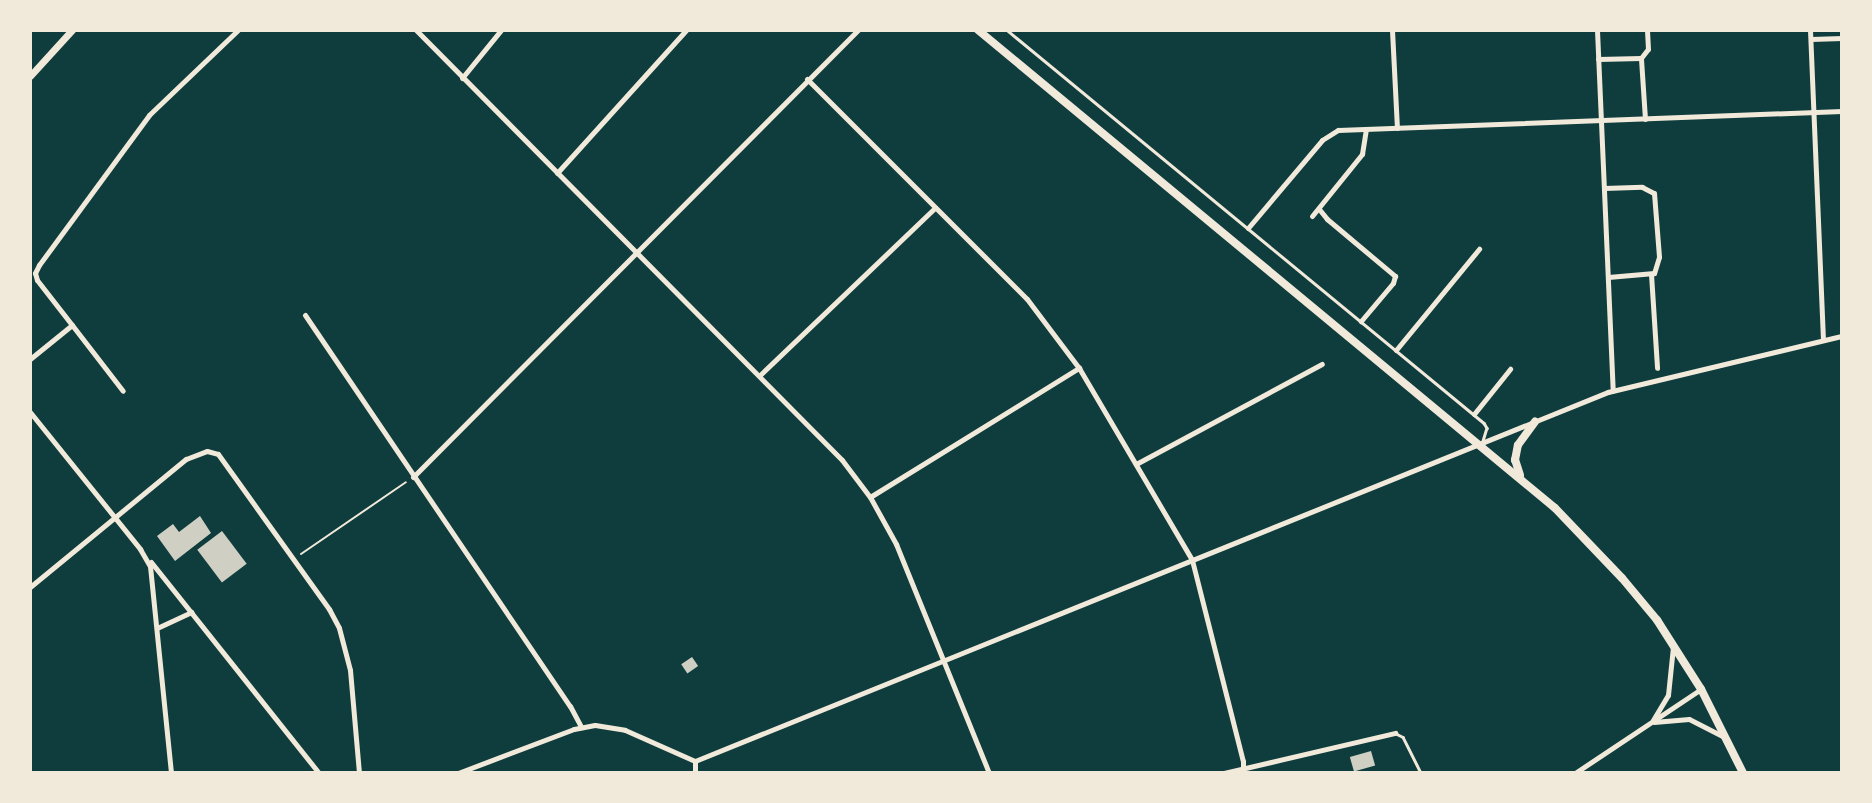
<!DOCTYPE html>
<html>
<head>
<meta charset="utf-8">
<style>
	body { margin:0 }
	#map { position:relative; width:1872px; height:803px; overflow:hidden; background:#0f3d3e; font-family:Montserrat,sans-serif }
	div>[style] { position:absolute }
	.building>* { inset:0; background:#cfcfc3; transform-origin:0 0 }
	.path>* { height:2px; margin:-1px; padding:0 1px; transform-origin:1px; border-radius:1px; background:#f1e9da }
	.service>* { height:2.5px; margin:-1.25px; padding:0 1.25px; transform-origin:1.25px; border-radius:1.25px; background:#f1e9da }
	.minor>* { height:5px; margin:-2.5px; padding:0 2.5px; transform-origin:2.5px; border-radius:2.5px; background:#f1e9da }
	.secondary>* { height:7px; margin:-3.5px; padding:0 3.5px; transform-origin:3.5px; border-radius:3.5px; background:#f1e9da }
	.primary>* { height:8px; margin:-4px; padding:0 4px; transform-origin:4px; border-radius:4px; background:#f1e9da }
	span { translate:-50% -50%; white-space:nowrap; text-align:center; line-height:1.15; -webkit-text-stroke:6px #f1e9da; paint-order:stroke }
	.frame { position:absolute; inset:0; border:32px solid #f1e9da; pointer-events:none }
</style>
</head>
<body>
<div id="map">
	<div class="building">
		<div style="clip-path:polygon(200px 516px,211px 533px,175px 561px,157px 536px,173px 524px,179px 532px)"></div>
		<div style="left:222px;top:531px;width:41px;height:31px;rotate:53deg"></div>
		<div style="left:692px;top:657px;width:11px;height:13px;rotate:56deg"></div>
		<div style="left:1371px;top:751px;width:15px;height:22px;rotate:74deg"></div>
	</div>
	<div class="path">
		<div style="left:301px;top:554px;width:127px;rotate:-34.4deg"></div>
	</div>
	<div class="service">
		<div style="left:1007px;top:30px;width:618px;rotate:39.49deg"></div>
		<div style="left:1484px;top:423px;width:6px;rotate:59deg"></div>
		<div style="left:1487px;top:428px;width:14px;rotate:107deg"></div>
		<div style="left:1395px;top:733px;width:9px;rotate:27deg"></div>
		<div style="left:1403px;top:737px;width:40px;rotate:63.4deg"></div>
	</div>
	<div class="minor">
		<div style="left:416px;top:30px;width:605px;rotate:45.27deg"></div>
		<div style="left:842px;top:460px;width:46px;rotate:52.9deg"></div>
		<div style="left:870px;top:497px;width:54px;rotate:61deg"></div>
		<div style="left:896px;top:544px;width:247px;rotate:67.9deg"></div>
		<div style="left:1392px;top:30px;width:98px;rotate:87.1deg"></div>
		<div style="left:1597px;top:30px;width:361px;rotate:87.5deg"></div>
		<div style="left:1810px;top:30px;width:309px;rotate:87.6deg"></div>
		<div style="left:1811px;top:39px;width:31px;rotate:-2deg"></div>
		<div style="left:1598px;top:59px;width:43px;rotate:-1.3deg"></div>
		<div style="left:462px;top:78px;width:62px;rotate:-50.9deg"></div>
		<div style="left:807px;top:79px;width:311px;rotate:45deg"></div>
		<div style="left:1027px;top:299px;width:86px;rotate:53deg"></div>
		<div style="left:1079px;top:368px;width:223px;rotate:59.5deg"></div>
		<div style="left:1192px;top:560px;width:207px;rotate:75.8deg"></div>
		<div style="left:1243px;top:761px;width:12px;rotate:90deg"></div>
		<div style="left:1645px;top:119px;width:61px;rotate:-93.8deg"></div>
		<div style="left:1641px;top:58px;width:11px;rotate:-52deg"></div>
		<div style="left:1648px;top:49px;width:19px;rotate:-93deg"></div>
		<div style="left:557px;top:173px;width:193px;rotate:-47.9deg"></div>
		<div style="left:1604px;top:188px;width:38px;rotate:-2deg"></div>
		<div style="left:1642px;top:187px;width:13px;rotate:27deg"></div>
		<div style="left:1654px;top:193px;width:64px;rotate:85.5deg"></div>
		<div style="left:1659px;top:257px;width:17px;rotate:107deg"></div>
		<div style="left:1654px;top:273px;width:46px;rotate:175deg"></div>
		<div style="left:1319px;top:209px;width:13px;rotate:51deg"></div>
		<div style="left:1327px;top:219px;width:89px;rotate:40deg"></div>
		<div style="left:1395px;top:276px;width:7px;rotate:106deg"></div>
		<div style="left:1393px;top:283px;width:50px;rotate:130.1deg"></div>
		<div style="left:1312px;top:216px;width:80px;rotate:-51.1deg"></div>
		<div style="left:1362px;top:154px;width:25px;rotate:-81deg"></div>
		<div style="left:1248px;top:228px;width:115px;rotate:-49.9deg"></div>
		<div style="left:1322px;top:140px;width:19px;rotate:-32deg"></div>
		<div style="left:1338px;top:130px;width:504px;rotate:-2.16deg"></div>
		<div style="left:1651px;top:274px;width:94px;rotate:86.3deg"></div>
		<div style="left:305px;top:315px;width:472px;rotate:55.9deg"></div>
		<div style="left:570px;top:706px;width:24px;rotate:62deg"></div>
		<div style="left:72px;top:325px;width:83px;rotate:52.3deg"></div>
		<div style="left:1396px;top:350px;width:131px;rotate:-50.6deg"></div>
		<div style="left:30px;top:359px;width:54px;rotate:-39deg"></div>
		<div style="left:72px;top:325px;width:57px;rotate:-127.9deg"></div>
		<div style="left:37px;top:280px;width:7px;rotate:-106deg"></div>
		<div style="left:35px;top:273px;width:9px;rotate:-63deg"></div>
		<div style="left:39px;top:265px;width:186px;rotate:-53.7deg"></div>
		<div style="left:149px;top:115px;width:123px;rotate:-43.7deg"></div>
		<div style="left:760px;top:375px;width:242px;rotate:-43.7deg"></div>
		<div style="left:30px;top:412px;width:176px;rotate:51.2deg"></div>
		<div style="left:140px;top:549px;width:20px;rotate:60deg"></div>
		<div style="left:150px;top:566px;width:208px;rotate:84.2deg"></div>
		<div style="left:1474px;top:414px;width:58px;rotate:-51.3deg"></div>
		<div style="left:1136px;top:464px;width:211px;rotate:-28.3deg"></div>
		<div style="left:413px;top:477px;width:631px;rotate:-45.13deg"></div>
		<div style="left:870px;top:497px;width:246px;rotate:-31.7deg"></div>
		<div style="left:151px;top:562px;width:270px;rotate:51.5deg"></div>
		<div style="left:30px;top:587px;width:202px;rotate:-39.4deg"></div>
		<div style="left:186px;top:459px;width:22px;rotate:-21deg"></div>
		<div style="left:207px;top:451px;width:11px;rotate:15deg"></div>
		<div style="left:218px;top:454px;width:191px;rotate:54.4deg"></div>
		<div style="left:329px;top:609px;width:21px;rotate:62deg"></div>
		<div style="left:339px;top:628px;width:43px;rotate:75.3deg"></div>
		<div style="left:350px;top:670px;width:103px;rotate:85deg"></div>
		<div style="left:157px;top:628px;width:38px;rotate:-25deg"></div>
		<div style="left:1653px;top:720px;width:29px;rotate:-59deg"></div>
		<div style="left:1668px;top:695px;width:48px;rotate:-84.1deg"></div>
		<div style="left:1654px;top:722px;width:35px;rotate:-5deg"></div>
		<div style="left:1689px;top:719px;width:39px;rotate:27deg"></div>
		<div style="left:695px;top:761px;width:985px;rotate:-22.01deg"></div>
		<div style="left:1608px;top:392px;width:241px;rotate:-13.5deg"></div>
		<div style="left:695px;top:761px;width:12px;rotate:90deg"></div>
		<div style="left:458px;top:773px;width:124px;rotate:-20.8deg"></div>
		<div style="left:574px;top:729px;width:21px;rotate:-11deg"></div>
		<div style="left:595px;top:725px;width:30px;rotate:9deg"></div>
		<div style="left:625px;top:730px;width:77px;rotate:23.9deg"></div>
		<div style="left:1224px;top:773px;width:176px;rotate:-13.2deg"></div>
		<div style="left:1575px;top:773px;width:151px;rotate:-33.7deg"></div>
	</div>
	<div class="secondary">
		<div style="left:30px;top:76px;width:62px;rotate:-47.6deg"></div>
	</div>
	<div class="primary">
		<div style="left:978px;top:30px;width:749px;rotate:39.64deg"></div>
		<div style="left:1555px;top:508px;width:97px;rotate:46.3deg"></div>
		<div style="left:1622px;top:578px;width:55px;rotate:50.2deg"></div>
		<div style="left:1657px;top:620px;width:82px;rotate:57.5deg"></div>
		<div style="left:1701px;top:689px;width:94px;rotate:63.4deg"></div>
		<div style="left:1520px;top:475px;width:16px;rotate:-108deg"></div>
		<div style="left:1515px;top:460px;width:15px;rotate:-79deg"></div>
		<div style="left:1518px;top:445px;width:29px;rotate:-54deg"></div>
	</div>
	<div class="frame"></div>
</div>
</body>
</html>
